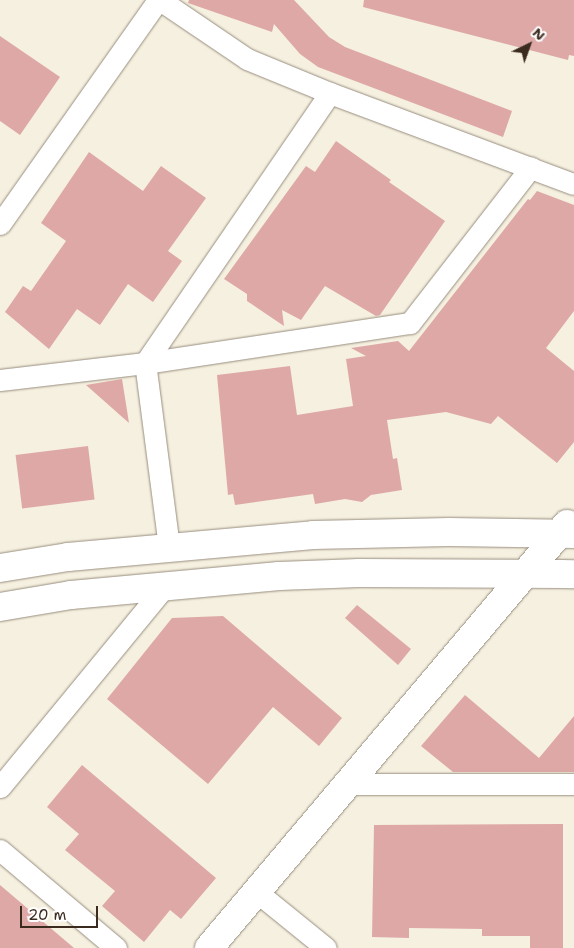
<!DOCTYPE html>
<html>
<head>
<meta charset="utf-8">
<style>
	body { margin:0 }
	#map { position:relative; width:574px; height:948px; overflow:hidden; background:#f5f0e0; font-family:"Shantell Sans",sans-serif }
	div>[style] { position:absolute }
	.building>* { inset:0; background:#dea8a7; transform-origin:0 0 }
	.roads { filter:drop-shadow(0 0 1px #988d7f) drop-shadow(0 0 1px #988d7f) }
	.street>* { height:21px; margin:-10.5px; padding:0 10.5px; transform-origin:10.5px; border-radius:10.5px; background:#fff }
	.secondary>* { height:28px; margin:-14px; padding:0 14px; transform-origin:14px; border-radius:14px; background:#fff }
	span { translate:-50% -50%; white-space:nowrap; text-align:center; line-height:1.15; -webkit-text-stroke:4px #fff; paint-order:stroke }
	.north { position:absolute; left:504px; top:20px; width:50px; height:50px; -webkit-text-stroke:4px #fff; paint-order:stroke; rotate:42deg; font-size:14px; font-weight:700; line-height:20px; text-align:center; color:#3b2a1e }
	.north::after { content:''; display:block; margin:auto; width:18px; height:22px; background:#3b2a1e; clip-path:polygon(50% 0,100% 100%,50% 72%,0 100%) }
	.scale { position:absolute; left:20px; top:906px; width:78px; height:22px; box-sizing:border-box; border:2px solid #3b2a1e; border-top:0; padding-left:6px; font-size:15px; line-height:18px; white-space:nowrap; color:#3b2a1e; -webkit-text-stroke:4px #fff; paint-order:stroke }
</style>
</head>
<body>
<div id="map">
	<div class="building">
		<div style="clip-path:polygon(189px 0,294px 0,329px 37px,345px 47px,512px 111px,503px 137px,318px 67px,300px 54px,274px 24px,272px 32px,188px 3px)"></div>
		<div style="clip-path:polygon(364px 0,574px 0,574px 56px,569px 55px,568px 60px,363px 7px)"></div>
		<div style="clip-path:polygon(0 36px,60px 77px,20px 135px,0 121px)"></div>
		<div style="clip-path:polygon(336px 141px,391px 180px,389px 182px,445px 221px,380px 315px,376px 316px,325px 286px,301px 320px,282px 310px,284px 326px,247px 301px,247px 294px,224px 279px,306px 166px,315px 172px)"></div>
		<div style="clip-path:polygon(89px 152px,143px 191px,161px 166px,206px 198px,168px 251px,182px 261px,153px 302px,128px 284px,100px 325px,77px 309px,49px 349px,5px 312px,23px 286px,31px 291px,66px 241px,41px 223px)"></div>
		<div style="clip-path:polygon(537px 191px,574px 205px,574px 311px,546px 348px,574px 371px,574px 442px,557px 463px,498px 416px,491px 424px,446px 412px,387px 420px,393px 459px,397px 458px,402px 490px,371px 495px,362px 502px,345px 499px,315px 504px,313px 494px,235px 505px,233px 494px,228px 495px,217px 375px,290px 366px,297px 415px,353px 406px,346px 359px,366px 356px,351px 348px,398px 341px,409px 351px,528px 199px,530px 200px)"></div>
		<div style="clip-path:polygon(122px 379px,129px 423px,86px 385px)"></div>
		<div style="left:88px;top:446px;width:54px;height:73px;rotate:83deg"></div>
		<div style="clip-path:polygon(357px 605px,411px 649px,398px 665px,345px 618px)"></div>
		<div style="clip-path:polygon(223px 616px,342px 718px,319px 746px,273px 707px,208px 784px,107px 699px,172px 618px)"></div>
		<div style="clip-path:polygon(465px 695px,539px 758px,574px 716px,574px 772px,453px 772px,421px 746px)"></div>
		<div style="clip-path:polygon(82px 765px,216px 878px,181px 919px,170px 910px,144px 942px,102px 906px,115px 891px,65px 850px,79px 834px,47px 807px)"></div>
		<div style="clip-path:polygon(563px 824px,563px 948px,530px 948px,530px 936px,482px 936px,482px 929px,409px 928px,409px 938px,372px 937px,374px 825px)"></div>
		<div style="clip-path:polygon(0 885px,74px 948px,0 948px)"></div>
	</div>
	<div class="roads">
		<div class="street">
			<div style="left:160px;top:0;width:105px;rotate:34.1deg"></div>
			<div style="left:247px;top:59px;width:90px;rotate:22.3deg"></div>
			<div style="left:330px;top:93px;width:260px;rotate:20.5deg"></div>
			<div style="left:0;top:224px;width:274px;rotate:-54.8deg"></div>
			<div style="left:0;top:380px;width:146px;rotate:-6.7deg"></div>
			<div style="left:145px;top:363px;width:268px;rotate:-8.6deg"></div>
			<div style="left:410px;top:323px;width:197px;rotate:-52.2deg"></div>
			<div style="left:169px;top:547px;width:186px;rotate:-97.4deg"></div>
			<div style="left:145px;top:363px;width:327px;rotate:-55.6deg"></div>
			<div style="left:349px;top:784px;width:225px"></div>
			<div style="left:0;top:787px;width:260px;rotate:-50.6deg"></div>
			<div style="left:0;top:850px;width:152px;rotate:40.2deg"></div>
			<div style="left:258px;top:893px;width:87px;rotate:39deg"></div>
		</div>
		<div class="secondary">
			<div style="left:0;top:568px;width:69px;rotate:-9.2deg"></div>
			<div style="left:68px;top:557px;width:246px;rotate:-5.1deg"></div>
			<div style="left:313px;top:535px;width:136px;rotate:-1.3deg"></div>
			<div style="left:449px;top:532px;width:125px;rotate:0.9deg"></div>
			<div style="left:0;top:607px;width:72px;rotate:-9.6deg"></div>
			<div style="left:71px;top:595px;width:209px;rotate:-5.2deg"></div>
			<div style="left:279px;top:576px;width:80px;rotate:-2.1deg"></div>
			<div style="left:359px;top:573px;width:215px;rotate:0.3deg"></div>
			<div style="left:209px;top:948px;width:555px;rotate:-49.82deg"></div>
		</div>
	</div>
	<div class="north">N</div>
	<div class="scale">20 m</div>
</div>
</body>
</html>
